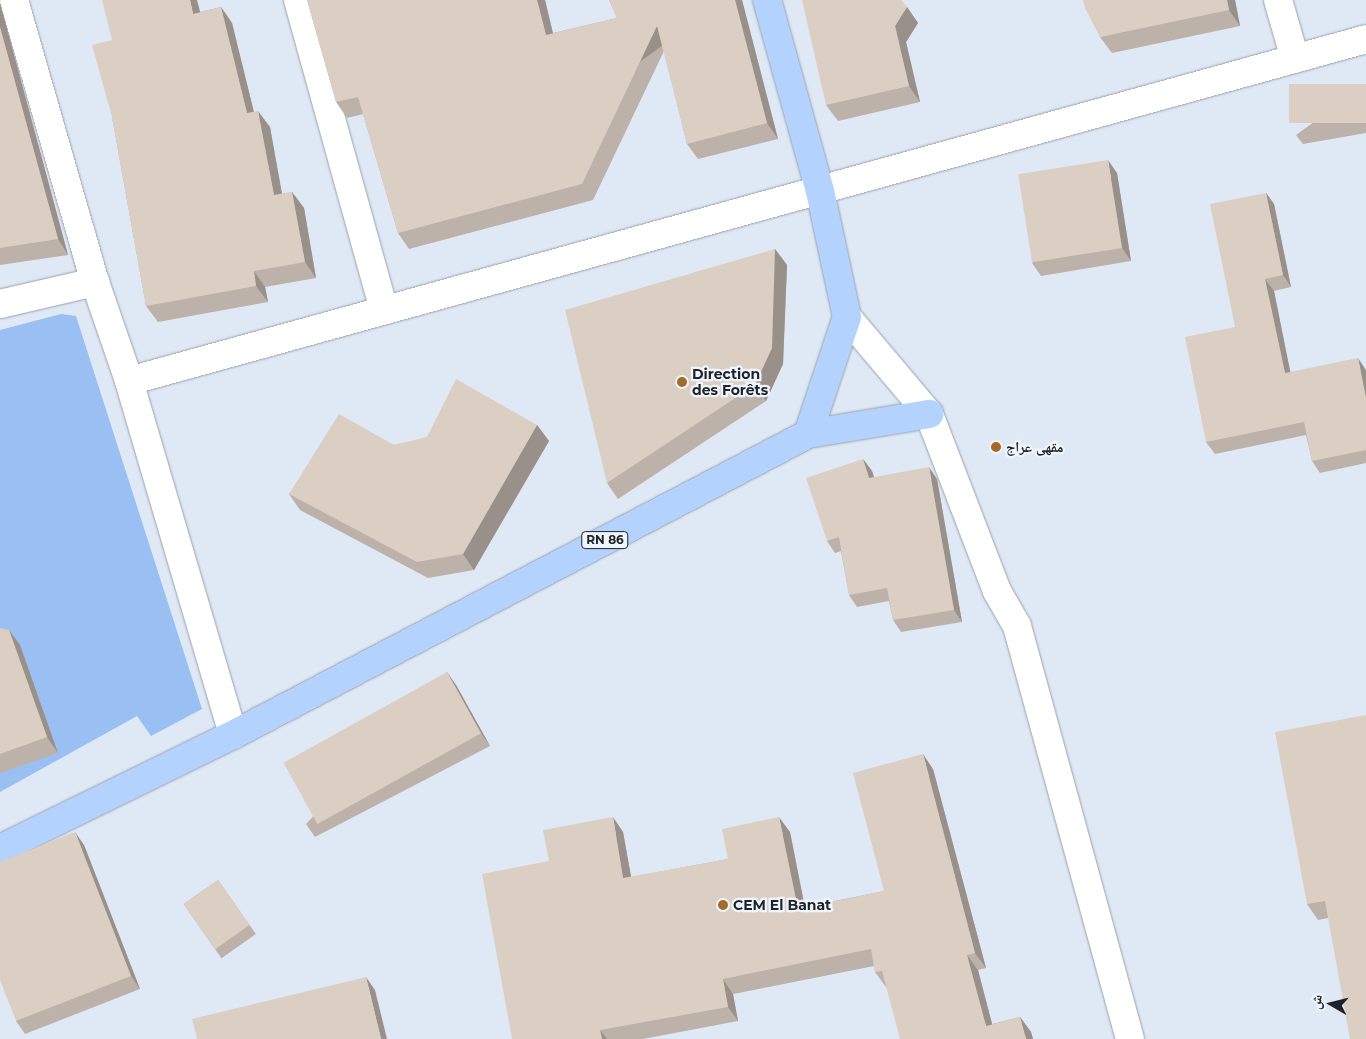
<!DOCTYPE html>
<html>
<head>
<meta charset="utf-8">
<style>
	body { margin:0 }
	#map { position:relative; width:1366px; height:1039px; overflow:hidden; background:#dfe8f5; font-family:Montserrat,"Noto Naskh Arabic",sans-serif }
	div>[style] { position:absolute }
	.water>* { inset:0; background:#9abff2 }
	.roads { filter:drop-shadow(0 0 1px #99a2ae) drop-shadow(0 0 1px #99a2ae) }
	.minor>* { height:28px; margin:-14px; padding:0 14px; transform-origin:14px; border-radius:14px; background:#fff }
	.major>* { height:28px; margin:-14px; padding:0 14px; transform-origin:14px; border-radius:14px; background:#b3d3fe }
	.wall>* { inset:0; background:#bcb2a9; transform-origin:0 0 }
	.shaded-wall>* { inset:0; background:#999189; transform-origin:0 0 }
	.building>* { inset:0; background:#dbcfc4; transform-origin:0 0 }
	.dots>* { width:14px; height:14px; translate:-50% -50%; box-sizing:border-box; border:2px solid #eff5fd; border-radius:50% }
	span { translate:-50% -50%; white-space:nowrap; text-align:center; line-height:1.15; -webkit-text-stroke:4.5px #eff5fd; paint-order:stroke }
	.shield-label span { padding:1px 4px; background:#eff5fd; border:1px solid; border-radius:4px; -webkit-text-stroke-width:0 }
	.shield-label { font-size:12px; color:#1f2227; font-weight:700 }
	.poi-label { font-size:14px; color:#1f2227; font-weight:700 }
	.left { translate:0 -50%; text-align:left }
	.north { position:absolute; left:1306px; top:979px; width:50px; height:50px; -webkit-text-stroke:4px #eff5fd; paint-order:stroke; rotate:278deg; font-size:14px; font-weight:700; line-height:20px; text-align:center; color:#1f2227 }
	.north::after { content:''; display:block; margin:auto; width:18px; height:22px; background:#1f2227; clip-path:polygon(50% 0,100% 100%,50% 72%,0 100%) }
</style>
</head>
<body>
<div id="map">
	<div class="water">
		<div style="clip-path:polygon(61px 314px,76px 316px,202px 709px,151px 736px,137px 716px,0 792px,0 330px)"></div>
	</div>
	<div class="roads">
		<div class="minor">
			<div style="left:14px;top:0;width:293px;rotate:74deg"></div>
			<div style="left:95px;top:282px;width:105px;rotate:71deg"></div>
			<div style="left:129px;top:381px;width:369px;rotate:73.6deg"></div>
			<div style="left:298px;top:0;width:322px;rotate:74.5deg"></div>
			<div style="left:1278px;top:0;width:61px;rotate:73.9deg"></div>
			<div style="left:0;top:304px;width:98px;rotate:-13deg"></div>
			<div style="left:847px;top:317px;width:127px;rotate:49.8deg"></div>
			<div style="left:929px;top:414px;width:190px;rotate:69deg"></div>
			<div style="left:997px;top:591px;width:40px;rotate:60.3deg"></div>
			<div style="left:1017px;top:626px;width:428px;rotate:74.7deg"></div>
			<div style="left:129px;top:381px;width:1283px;rotate:-15.45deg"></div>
		</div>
		<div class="major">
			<div style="left:808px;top:434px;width:123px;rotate:-9.4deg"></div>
			<div style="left:0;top:849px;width:259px;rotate:-26.1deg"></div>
			<div style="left:233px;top:735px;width:649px;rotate:-27.63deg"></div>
			<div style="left:808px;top:434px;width:123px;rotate:-71.6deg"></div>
			<div style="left:847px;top:317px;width:129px;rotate:-102.1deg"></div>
			<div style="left:820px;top:191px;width:198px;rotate:-105.5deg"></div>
		</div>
	</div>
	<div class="wall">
		<div style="clip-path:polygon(307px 0,545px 0,553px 33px,617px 18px,609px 0,742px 0,778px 139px,698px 159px,687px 144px,664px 51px,593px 200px,409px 249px,398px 233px,363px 114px,347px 118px,336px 102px)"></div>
		<div style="clip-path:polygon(1235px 0,1240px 26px,1112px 53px,1100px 37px)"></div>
		<div style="clip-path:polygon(0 3px,68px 255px,0 265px)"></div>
		<div style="clip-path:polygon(221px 7px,232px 23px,254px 112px,270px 127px,282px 194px,292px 192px,304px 208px,316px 278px,265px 287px,268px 302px,158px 322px,146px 306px,112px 117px,112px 40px,200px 12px)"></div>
		<div style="clip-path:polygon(907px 7px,918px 23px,906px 42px,920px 102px,838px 121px,826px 105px)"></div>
		<div style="clip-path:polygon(1366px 84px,1366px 133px,1303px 144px,1296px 135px)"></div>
		<div style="clip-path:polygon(1117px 173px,1131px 261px,1041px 276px,1032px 263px)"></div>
		<div style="clip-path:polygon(1266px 193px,1274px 204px,1291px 287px,1274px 291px,1290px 372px,1366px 370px,1366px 463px,1320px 473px,1312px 461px,1306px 435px,1215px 454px,1206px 442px,1235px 327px)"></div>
		<div style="clip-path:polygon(775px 249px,787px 265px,783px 364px,766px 401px,618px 499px,607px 483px)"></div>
		<div style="clip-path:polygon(537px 425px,549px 441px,474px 570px,428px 578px,300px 510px,289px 494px,394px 445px)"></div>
		<div style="clip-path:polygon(863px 459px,872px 471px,873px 477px,937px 479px,962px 622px,901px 632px,893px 620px,889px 601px,857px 607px,849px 595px,841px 551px,835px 553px,827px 541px)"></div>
		<div style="clip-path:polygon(0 628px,9px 630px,20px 645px,58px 753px,0 773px)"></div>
		<div style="clip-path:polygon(447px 672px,456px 685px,490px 746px,315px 837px,306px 824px)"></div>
		<div style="clip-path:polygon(1366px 715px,1328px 918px,1318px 920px,1307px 904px)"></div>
		<div style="clip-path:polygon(933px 769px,986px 968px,978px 970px,992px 1024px,1020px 1017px,1031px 1032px,1033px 1039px,886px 987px,875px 972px,874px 966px,733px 994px,738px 1021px,643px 1039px,512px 1039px,549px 861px,623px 832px,631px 877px,728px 859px,790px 832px,805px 907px,884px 891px)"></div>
		<div style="clip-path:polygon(84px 845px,140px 989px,25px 1034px,16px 1021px)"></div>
		<div style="left:218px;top:880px;width:66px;height:42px;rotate:55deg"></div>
	</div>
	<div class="shaded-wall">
		<div style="clip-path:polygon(190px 0,197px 0,205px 30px,193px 14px)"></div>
		<div style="clip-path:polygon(537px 0,545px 0,557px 51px,546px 35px)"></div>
		<div style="clip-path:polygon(735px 0,742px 0,778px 139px,767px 123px)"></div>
		<div style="clip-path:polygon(1227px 0,1235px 0,1240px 26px,1229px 10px)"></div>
		<div style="clip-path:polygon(0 3px,68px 255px,58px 239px,0 27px)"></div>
		<div style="clip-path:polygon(221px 7px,232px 23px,258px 129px,247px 113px)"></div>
		<div style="clip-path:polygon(907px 7px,918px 23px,906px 42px,920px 102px,909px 86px,895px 26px)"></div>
		<div style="left:657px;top:26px;width:19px;height:175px;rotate:54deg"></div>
		<div style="clip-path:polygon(258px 111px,270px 127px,285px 211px,274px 195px)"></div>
		<div style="clip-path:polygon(1108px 160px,1117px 173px,1131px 261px,1122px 248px)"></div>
		<div style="clip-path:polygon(292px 192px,304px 208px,316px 278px,305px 262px)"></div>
		<div style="clip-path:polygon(1266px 193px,1274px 204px,1291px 287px,1283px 275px)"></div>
		<div style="clip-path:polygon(775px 249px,787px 265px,783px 364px,766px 401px,755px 385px)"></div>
		<div style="clip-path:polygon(254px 271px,265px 287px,268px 302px,256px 286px)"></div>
		<div style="clip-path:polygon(1265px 279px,1274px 291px,1293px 385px,1285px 373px)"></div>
		<div style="clip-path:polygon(1358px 358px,1366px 370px,1366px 398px)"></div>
		<div style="clip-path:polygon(537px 425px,549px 441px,474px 570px,463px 554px)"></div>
		<div style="clip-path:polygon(863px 459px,872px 471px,878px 489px,869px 478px)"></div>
		<div style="clip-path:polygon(929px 467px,937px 479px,962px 622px,954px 610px)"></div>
		<div style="clip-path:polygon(9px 630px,20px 645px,58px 753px,47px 737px)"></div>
		<div style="clip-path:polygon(447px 672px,456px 685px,490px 746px,481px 733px)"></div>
		<div style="clip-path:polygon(923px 754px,933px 769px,986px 968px,975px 953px)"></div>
		<div style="clip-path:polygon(613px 817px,623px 832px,634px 893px,623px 878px)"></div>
		<div style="clip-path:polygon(779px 817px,790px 832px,808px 924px,798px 909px)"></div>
		<div style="clip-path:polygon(75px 832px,84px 845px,140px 989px,131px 976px)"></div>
		<div style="clip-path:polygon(967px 955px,978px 970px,996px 1039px,986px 1026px)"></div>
		<div style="clip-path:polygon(366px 977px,375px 990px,387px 1039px,381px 1039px)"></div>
		<div style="clip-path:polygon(723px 979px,733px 994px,738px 1021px,728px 1007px)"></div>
		<div style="clip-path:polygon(1020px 1017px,1031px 1032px,1033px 1039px,1026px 1039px)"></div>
		<div style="clip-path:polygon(600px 1030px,607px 1039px,602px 1039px)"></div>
	</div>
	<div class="building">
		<div style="clip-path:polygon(102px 0,190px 0,193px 14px,221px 7px,247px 113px,258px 111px,274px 195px,292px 192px,305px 262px,254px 271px,256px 286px,146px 306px,112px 117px,92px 45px,112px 40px)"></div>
		<div style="clip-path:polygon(307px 0,537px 0,546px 35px,617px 18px,609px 0,735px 0,767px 123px,687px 144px,657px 26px,582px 184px,398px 233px,358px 97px,336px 102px)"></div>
		<div style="clip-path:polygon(802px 0,901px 0,907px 7px,895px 26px,909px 86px,826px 105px)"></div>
		<div style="clip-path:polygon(1083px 0,1227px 0,1229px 10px,1100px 37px,1085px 8px)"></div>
		<div style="clip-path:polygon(0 27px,58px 239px,0 248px)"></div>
		<div style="left:1366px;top:84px;width:39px;height:77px;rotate:90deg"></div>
		<div style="left:1108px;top:160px;width:89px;height:91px;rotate:81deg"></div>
		<div style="clip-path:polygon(1266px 193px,1283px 275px,1265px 279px,1285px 373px,1358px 358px,1366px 398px,1366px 450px,1312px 461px,1304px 422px,1206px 442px,1185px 337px,1235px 327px,1210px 204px)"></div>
		<div style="clip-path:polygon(775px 249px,772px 348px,755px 385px,607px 483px,565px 310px)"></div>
		<div style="clip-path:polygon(456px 379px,537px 425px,463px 554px,417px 562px,289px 494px,339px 414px,394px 445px,427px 437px)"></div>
		<div style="clip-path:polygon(863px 459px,869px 478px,929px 467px,954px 610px,893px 620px,887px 588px,849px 595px,839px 537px,827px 541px,806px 478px)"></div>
		<div style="clip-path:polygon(0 628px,9px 630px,47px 737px,0 754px)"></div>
		<div style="left:447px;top:672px;width:70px;height:187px;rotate:61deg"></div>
		<div style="clip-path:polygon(1366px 715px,1366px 1039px,1350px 1039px,1325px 901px,1307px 904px,1275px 732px)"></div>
		<div style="clip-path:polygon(923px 754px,975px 953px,967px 955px,986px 1026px,1020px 1017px,1026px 1039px,900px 1039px,882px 971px,875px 972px,871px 949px,723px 979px,728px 1007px,600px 1030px,602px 1039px,512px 1039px,482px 874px,549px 861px,543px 830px,613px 817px,623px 878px,728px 859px,722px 829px,779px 817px,798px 909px,884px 891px,853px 773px)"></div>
		<div style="clip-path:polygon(75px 832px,131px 976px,16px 1021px,0 980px,0 862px)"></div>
		<div style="left:218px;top:880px;width:55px;height:42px;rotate:55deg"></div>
		<div style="clip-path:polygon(366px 977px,381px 1039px,197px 1039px,192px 1019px)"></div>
	</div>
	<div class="dots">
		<div style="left:682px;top:382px;background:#a36a29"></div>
		<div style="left:996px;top:447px;background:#a36a29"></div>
		<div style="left:723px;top:905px;background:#a36a29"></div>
	</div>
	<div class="shield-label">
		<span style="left:605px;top:540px">RN 86</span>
	</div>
	<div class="poi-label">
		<span class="left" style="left:692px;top:382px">Direction<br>des Forêts</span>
		<span class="left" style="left:1006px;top:447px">مقهى عراج</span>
		<span class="left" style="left:733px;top:905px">CEM El Banat</span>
	</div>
	<div class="north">ش</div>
</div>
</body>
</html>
